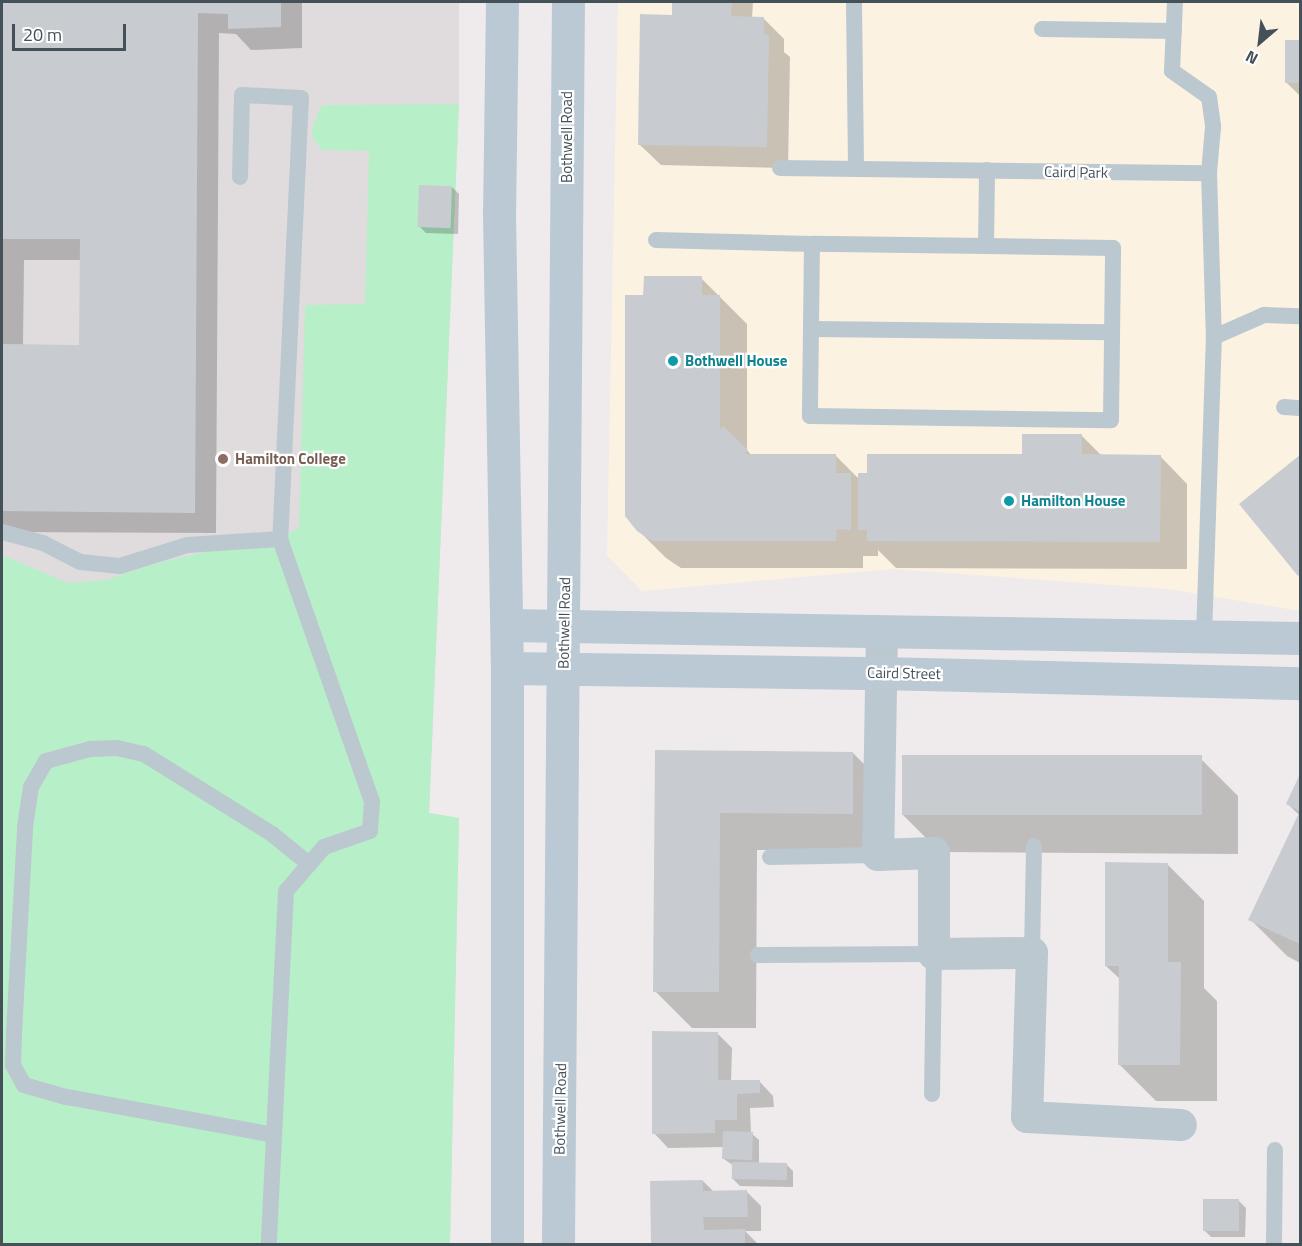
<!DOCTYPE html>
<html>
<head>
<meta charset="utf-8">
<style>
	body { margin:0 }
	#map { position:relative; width:1302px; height:1246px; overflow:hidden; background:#efebec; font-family:"Titillium Web",sans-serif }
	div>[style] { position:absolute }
	.commercial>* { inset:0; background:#fcf2e2 }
	.education>* { inset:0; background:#e0dcde }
	.green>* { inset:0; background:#b7efc8 }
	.shadow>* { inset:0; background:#0003 }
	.building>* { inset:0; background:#c8ccd1; transform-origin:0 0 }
	.lane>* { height:16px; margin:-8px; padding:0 8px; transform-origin:8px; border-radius:8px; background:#bcc8cf }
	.street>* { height:32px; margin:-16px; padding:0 16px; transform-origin:16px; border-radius:16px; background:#bcc8cf }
	.secondary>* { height:33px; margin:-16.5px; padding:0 16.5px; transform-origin:16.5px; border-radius:16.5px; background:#bbc9d4 }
	.dots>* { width:16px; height:16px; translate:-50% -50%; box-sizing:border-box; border:3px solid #fff; border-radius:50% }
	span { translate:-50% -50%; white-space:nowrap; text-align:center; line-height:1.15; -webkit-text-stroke:4.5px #fff; paint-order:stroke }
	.street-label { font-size:15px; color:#445159 }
	.culture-label { font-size:15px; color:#0d838f; font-weight:700 }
	.left { translate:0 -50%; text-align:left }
	.education-label { font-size:15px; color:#785e54; font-weight:700 }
	.frame { position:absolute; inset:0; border:3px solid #445159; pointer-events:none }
	.north { position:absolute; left:1230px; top:12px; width:60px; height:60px; -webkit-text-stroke:4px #fff; paint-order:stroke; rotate:208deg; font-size:16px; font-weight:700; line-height:24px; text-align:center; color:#445159 }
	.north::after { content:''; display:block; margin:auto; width:21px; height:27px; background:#445159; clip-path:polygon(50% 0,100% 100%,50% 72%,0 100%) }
	.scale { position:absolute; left:12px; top:24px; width:114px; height:27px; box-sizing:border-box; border:3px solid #445159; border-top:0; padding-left:8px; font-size:18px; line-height:21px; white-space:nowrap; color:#445159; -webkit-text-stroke:4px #fff; paint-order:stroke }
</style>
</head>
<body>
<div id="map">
	<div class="commercial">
		<div style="clip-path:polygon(618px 2px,1300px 2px,1300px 611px,1168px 589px,893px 569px,642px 591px,607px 555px)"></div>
	</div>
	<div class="education">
		<div style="clip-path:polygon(2px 2px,459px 2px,459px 104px,429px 813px,459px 818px,450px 1244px,181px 1244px,2px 1102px)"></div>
	</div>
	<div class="green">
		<div style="clip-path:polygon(459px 104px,429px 813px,459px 818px,450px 1244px,2px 1244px,2px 555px,68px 583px,106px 580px,153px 564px,218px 549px,258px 547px,299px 528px,305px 305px,365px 304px,369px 151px,322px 150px,313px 138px,312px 129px,320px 108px,325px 105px)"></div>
	</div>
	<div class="shadow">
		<div style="clip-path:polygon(evenodd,2px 2px,302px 2px,302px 48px,251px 50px,236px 34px,219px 33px,216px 533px,2px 532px,2px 2px,24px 260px,81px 260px,81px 347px,23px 346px,24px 260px)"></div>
		<div style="clip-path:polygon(673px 2px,753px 2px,752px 18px,763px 18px,784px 39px,784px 52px,790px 57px,788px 168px,661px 165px,639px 144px,673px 16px)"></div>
		<div style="clip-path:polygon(1300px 41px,1300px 96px,1287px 83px,1286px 42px)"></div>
		<div style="clip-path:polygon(452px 187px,459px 194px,458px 234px,426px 233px,419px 226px)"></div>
		<div style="clip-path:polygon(701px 278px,747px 324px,747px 450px,752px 456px,836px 456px,860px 480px,1023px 456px,1081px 435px,1102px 456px,1160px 456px,1187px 484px,1187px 569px,896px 568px,878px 550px,878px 556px,863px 556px,863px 568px,681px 568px,666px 558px,638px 530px,645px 297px)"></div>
		<div style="clip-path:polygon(1300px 457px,1300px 577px,1242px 505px)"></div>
		<div style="clip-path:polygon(656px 752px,853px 753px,890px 790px,889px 850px,757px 850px,756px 1028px,692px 1028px,655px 991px)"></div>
		<div style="clip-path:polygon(1201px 759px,1238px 796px,1238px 854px,940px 852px,903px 815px)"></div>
		<div style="clip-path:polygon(1300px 778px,1300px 963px,1287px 956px,1250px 919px,1299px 815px,1288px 804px)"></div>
		<div style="clip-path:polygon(1167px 864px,1204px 901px,1204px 988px,1217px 1001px,1217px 1101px,1156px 1101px,1119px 1064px,1120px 979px,1106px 966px)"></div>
		<div style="clip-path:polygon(717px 1033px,732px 1048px,731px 1082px,759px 1081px,773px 1096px,774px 1107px,750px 1108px,751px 1133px,759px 1140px,759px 1164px,786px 1164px,793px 1171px,793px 1187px,740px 1186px,733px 1179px,734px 1166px,724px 1159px,724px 1147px,668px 1148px,654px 1133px)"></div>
		<div style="clip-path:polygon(703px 1181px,714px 1192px,747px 1192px,761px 1206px,761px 1231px,745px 1231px,758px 1244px,652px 1244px,651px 1182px)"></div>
		<div style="clip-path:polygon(1239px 1201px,1246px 1208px,1245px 1237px,1211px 1237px,1204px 1230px)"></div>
	</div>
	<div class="building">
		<div style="clip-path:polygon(2px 2px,281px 2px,281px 27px,228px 29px,228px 14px,198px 13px,195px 513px,2px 511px,2px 344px,79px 345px,80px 239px,2px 239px)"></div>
		<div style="clip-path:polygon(672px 2px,732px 2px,731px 16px,764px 17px,764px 34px,769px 35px,767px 147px,638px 145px,640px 14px,672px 15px)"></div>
		<div style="left:1285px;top:40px;width:15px;height:43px"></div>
		<div style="left:419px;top:185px;width:33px;height:42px;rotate:2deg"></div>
		<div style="clip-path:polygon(644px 276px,702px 276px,702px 295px,720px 295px,720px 430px,723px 426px,748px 450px,744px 454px,836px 454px,836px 473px,851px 473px,851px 530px,837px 529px,836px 541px,652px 541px,637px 531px,625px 516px,625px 295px,643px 295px)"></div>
		<div style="clip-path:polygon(1022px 434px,1082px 434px,1082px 454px,1161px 455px,1160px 542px,867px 541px,867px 530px,858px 530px,858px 473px,867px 473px,867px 454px,1022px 454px)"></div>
		<div style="clip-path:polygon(1300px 455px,1300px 574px,1298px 576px,1239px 504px)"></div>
		<div style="clip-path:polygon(655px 750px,853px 752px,853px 814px,720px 813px,719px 992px,653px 992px)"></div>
		<div style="left:902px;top:755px;width:300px;height:60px"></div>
		<div style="clip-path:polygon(1300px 774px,1300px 944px,1248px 920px,1300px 811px,1286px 804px)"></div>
		<div style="clip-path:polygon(1105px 862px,1168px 863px,1168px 962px,1181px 962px,1180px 1065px,1118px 1065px,1119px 966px,1105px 966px)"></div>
		<div style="clip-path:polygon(652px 1031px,718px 1032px,718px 1080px,760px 1080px,760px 1093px,737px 1094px,737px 1120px,715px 1120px,715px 1133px,652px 1134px)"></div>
		<div style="left:723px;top:1131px;width:30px;height:28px;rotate:2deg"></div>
		<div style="left:732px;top:1162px;width:55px;height:17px;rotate:1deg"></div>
		<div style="clip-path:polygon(703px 1180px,703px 1191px,747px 1190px,748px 1217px,703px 1217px,704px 1230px,745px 1229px,745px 1244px,651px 1244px,650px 1181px)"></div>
		<div style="left:1203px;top:1199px;width:36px;height:32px"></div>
	</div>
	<div class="lane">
		<div style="left:854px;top:2px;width:166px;rotate:89.3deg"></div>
		<div style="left:1175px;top:2px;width:69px;rotate:92.5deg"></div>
		<div style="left:1172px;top:71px;width:45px;rotate:35.1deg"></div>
		<div style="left:1209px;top:97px;width:30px;rotate:82deg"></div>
		<div style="left:1213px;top:127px;width:46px;rotate:95deg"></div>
		<div style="left:1042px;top:29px;width:132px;rotate:0.9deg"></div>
		<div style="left:780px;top:168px;width:429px;rotate:0.7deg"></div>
		<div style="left:1209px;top:173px;width:164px;rotate:88.3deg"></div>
		<div style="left:240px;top:177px;width:82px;rotate:-88.6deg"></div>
		<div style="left:242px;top:95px;width:59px;rotate:2.9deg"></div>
		<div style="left:301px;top:98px;width:441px;rotate:92.7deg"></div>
		<div style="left:280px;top:539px;width:278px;rotate:70.7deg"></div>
		<div style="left:372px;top:801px;width:30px;rotate:94deg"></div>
		<div style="left:370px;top:831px;width:49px;rotate:160.8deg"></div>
		<div style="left:324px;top:847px;width:58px;rotate:130.8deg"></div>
		<div style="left:286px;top:891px;width:353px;rotate:92.8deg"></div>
		<div style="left:656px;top:240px;width:156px;rotate:1.5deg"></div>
		<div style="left:986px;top:246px;width:174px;rotate:-179.3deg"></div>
		<div style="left:812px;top:244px;width:172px;rotate:90.7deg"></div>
		<div style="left:810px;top:416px;width:301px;rotate:0.8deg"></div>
		<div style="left:1111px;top:420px;width:172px;rotate:-89.3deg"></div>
		<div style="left:1113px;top:248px;width:127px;rotate:-179.1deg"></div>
		<div style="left:986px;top:246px;width:76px;rotate:-89.2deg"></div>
		<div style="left:811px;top:329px;width:301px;rotate:0.6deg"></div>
		<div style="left:1284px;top:407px;width:16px;rotate:4deg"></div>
		<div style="left:2px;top:532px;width:42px;rotate:15deg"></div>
		<div style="left:43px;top:543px;width:42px;rotate:27.2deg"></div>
		<div style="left:80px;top:562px;width:40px;rotate:5.7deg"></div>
		<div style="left:120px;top:566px;width:70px;rotate:-17.4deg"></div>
		<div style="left:187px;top:545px;width:93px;rotate:-3.7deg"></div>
		<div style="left:1204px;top:636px;width:299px;rotate:-88.1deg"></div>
		<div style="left:1214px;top:337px;width:55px;rotate:-23.7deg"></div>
		<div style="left:1264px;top:315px;width:36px;rotate:2deg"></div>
		<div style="left:770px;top:857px;width:108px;rotate:-1.1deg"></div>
		<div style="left:1032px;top:953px;width:107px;rotate:-88.9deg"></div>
		<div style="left:758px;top:955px;width:176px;rotate:-0.3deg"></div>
		<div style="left:934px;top:954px;width:140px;rotate:90.8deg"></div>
		<div style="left:274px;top:1135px;width:211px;rotate:-169.6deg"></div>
		<div style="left:66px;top:1097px;width:44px;rotate:-164.1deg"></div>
		<div style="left:24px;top:1085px;width:23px;rotate:-119deg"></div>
		<div style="left:13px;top:1065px;width:32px;rotate:-88deg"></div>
		<div style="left:14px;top:1033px;width:206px;rotate:-86.9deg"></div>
		<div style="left:25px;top:827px;width:40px;rotate:-81.5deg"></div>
		<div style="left:31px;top:787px;width:30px;rotate:-60deg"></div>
		<div style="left:46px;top:761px;width:46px;rotate:-15.3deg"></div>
		<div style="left:90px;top:749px;width:27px;rotate:-2deg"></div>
		<div style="left:117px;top:748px;width:28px;rotate:13deg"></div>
		<div style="left:144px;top:754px;width:151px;rotate:32deg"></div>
		<div style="left:272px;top:834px;width:48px;rotate:39deg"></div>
		<div style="left:1274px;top:1244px;width:94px;rotate:-89.4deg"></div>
	</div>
	<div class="street">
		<div style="left:882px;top:632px;width:223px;rotate:91deg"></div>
		<div style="left:878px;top:855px;width:56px;rotate:-2deg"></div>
		<div style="left:934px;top:853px;width:101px;rotate:90deg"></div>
		<div style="left:934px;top:954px;width:98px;rotate:-0.6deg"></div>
		<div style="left:1032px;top:953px;width:164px;rotate:91.7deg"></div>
		<div style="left:1027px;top:1117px;width:154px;rotate:3deg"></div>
	</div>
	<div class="secondary">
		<div style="left:502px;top:2px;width:212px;rotate:90.8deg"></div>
		<div style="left:499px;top:214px;width:454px;rotate:89deg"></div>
		<div style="left:507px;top:668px;width:576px;rotate:90deg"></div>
		<div style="left:507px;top:625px;width:793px;rotate:0.94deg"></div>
		<div style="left:507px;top:668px;width:373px;rotate:0.8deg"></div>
		<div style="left:880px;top:673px;width:420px;rotate:1.4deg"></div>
		<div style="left:558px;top:1244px;width:1242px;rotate:-89.54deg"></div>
	</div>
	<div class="dots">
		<div style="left:673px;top:361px;background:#0f9aa8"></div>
		<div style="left:223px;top:459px;background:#8d6e63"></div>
		<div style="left:1009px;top:501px;background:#0f9aa8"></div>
	</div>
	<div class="street-label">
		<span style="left:567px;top:137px;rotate:-90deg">Bothwell Road</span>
		<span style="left:1076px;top:172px;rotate:1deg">Caird Park</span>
		<span style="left:564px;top:623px;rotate:-89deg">Bothwell Road</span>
		<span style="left:904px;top:673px;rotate:1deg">Caird Street</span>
		<span style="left:560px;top:1109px;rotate:-89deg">Bothwell Road</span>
	</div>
	<div class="culture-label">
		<span class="left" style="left:685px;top:361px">Bothwell House</span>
		<span class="left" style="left:1021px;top:501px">Hamilton House</span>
	</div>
	<div class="education-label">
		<span class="left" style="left:235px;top:459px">Hamilton College</span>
	</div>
	<div class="frame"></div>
	<div class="north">N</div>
	<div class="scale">20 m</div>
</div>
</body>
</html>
